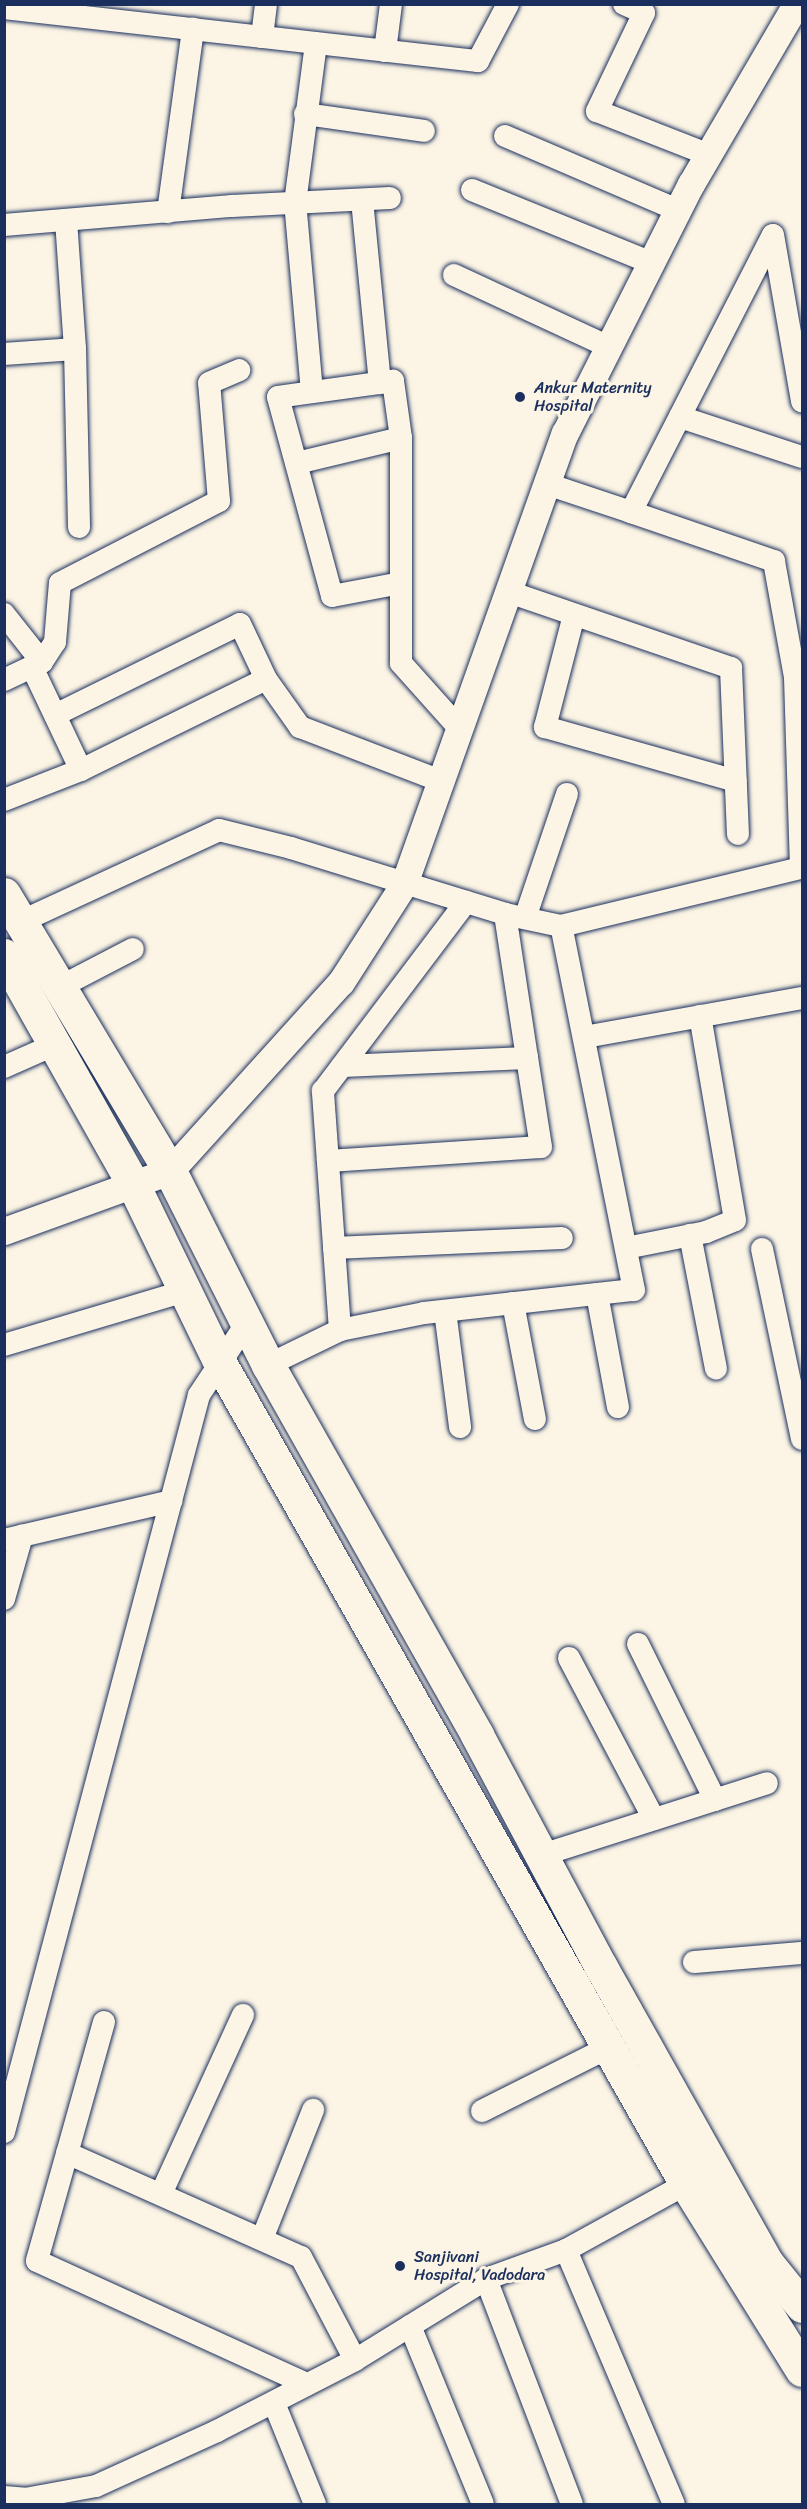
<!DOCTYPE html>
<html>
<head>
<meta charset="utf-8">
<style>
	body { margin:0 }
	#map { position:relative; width:807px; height:2509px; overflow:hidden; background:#fcf5e5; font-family:Sriracha,sans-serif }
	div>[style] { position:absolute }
	.roads { filter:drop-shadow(0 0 2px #1b2f5e) drop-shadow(0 0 2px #1b2f5e) }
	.minor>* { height:22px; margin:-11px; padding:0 11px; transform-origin:11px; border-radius:11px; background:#fcf5e5 }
	.tertiary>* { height:27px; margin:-13.5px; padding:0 13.5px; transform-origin:13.5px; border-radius:13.5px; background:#fcf5e5 }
	.trunk>* { height:33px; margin:-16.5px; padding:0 16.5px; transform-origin:16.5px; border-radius:16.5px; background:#fcf5e5 }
	.dots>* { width:16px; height:16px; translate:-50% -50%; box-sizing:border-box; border:3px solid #fcf5e5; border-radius:50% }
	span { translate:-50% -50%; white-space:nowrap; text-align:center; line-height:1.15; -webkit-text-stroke:6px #fcf5e5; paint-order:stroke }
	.poi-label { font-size:16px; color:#1b2f5e }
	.left { translate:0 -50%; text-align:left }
	.frame { position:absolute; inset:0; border:6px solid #1b2f5e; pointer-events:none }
</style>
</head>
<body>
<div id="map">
	<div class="roads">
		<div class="minor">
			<div style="left:624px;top:4px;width:22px;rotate:24deg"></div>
			<div style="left:644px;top:13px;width:109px;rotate:115.6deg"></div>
			<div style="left:597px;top:111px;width:120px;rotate:21.4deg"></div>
			<div style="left:4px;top:8px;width:477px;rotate:6.4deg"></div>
			<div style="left:478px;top:61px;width:64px;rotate:-62.2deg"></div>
			<div style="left:262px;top:37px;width:33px;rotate:-83deg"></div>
			<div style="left:385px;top:51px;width:47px;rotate:-82.7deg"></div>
			<div style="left:305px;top:114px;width:120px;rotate:8.1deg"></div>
			<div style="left:505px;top:136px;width:188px;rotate:23.2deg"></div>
			<div style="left:472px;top:190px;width:194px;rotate:22.1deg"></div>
			<div style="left:362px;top:200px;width:184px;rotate:84.4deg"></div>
			<div style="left:168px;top:212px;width:185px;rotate:-82.2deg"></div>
			<div style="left:66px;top:220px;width:129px;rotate:86deg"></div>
			<div style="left:75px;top:349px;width:178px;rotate:88.7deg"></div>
			<div style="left:4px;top:225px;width:229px;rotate:-4.8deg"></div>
			<div style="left:232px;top:206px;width:158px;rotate:-2.9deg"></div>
			<div style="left:454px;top:275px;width:171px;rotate:24.9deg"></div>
			<div style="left:4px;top:354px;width:71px;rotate:-4deg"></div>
			<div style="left:312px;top:392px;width:190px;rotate:-95.1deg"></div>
			<div style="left:295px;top:203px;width:161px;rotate:-82.5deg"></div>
			<div style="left:680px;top:417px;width:128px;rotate:18.2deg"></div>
			<div style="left:401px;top:438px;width:58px;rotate:-98deg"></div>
			<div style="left:393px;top:381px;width:116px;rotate:172.1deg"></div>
			<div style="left:278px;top:397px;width:206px;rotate:74.8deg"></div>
			<div style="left:332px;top:596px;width:70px;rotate:-10.7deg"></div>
			<div style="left:297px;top:463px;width:107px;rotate:-13.5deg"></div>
			<div style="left:401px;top:438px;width:225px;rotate:90deg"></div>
			<div style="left:401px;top:663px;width:89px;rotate:48.2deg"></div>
			<div style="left:547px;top:484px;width:89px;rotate:18.4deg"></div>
			<div style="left:631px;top:512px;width:311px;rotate:-62.9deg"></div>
			<div style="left:773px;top:235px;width:169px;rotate:80.1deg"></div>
			<div style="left:509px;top:592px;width:235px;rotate:18.9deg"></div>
			<div style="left:731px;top:668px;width:166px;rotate:87.6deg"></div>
			<div style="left:4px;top:614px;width:61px;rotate:51.6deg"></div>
			<div style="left:574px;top:615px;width:116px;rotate:104.5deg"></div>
			<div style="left:545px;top:727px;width:198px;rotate:15.8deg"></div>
			<div style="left:32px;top:667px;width:114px;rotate:64.6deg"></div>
			<div style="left:4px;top:680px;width:42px;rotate:-25.3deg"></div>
			<div style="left:42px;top:662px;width:24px;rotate:-57deg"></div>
			<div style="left:55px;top:642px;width:59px;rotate:-85.2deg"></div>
			<div style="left:60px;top:583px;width:179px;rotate:-27.3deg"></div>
			<div style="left:219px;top:501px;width:118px;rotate:-94.8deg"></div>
			<div style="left:209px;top:383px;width:33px;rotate:-23deg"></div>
			<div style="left:55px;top:715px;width:206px;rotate:-26.2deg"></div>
			<div style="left:240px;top:624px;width:61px;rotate:64.7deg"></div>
			<div style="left:4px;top:800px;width:83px;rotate:-21.3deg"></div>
			<div style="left:81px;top:770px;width:206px;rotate:-26.2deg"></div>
			<div style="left:266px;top:679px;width:59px;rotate:54.7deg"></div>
			<div style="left:300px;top:727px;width:151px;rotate:21deg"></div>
			<div style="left:505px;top:914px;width:146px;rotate:81.3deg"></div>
			<div style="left:525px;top:918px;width:131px;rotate:-71.3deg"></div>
			<div style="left:20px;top:922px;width:219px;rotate:-24.8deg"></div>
			<div style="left:219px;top:830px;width:74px;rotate:14deg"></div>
			<div style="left:291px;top:848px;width:224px;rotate:17.1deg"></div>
			<div style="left:505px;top:914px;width:57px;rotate:12.1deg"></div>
			<div style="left:561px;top:926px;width:247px;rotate:-13.6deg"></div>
			<div style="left:801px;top:868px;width:191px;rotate:-91.8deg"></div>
			<div style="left:795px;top:677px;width:118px;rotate:-100.3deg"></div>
			<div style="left:774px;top:561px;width:151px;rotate:-161.1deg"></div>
			<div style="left:60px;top:987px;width:82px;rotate:-27.5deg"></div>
			<div style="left:585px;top:1037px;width:220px;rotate:-10.2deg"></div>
			<div style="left:4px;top:1067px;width:57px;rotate:-23.9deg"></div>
			<div style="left:328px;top:1161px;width:213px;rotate:-3.8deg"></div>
			<div style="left:541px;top:1147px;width:90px;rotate:-98.9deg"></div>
			<div style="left:527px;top:1058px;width:185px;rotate:177.5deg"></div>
			<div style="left:690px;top:1235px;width:136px;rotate:79deg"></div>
			<div style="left:334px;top:1248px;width:228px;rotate:-2.5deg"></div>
			<div style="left:626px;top:1248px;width:82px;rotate:-11.3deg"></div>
			<div style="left:706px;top:1232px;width:31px;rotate:-22deg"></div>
			<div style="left:735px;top:1220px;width:207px;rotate:-99.7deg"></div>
			<div style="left:762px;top:1249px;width:194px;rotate:78.1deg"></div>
			<div style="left:597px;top:1294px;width:115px;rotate:79.5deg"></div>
			<div style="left:513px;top:1303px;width:118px;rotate:79.3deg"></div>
			<div style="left:445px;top:1311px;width:117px;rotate:82.6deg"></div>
			<div style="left:340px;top:1330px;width:86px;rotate:-11.4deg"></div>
			<div style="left:424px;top:1313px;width:211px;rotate:-6.3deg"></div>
			<div style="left:634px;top:1290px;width:371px;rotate:-101.3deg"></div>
			<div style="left:4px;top:1345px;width:189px;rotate:-16.6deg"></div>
			<div style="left:268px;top:1365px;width:80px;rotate:-25.9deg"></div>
			<div style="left:340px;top:1330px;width:240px;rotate:-94.1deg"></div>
			<div style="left:323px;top:1091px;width:237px;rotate:-52.9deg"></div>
			<div style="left:4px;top:1540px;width:172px;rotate:-13.1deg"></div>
			<div style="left:4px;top:1599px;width:66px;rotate:-74.1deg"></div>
			<div style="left:638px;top:1644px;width:174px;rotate:63.7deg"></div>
			<div style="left:569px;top:1658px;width:182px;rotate:62.2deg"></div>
			<div style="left:542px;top:1855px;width:236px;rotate:-17.7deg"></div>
			<div style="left:694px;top:1962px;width:108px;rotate:-4.8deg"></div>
			<div style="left:104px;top:2022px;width:248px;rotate:105.7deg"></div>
			<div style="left:37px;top:2261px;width:297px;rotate:24.5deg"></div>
			<div style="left:482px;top:2111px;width:144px;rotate:-26.7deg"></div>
			<div style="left:4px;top:2132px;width:762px;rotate:-75.18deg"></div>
			<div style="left:199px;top:1395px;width:85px;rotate:-56.5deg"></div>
			<div style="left:67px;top:2153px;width:256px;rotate:24deg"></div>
			<div style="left:301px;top:2257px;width:116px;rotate:62.3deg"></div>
			<div style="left:161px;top:2194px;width:197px;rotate:-65.4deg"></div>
			<div style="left:262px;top:2239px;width:139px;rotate:-68.4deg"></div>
			<div style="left:566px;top:2250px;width:276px;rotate:67deg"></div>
			<div style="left:486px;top:2279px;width:241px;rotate:69.1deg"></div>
			<div style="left:410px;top:2326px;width:192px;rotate:67.7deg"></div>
			<div style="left:274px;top:2403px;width:109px;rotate:67.9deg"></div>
			<div style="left:4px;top:2497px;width:21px;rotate:5deg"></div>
			<div style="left:25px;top:2499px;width:72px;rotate:-10.4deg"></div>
			<div style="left:96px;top:2486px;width:133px;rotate:-24.4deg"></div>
			<div style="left:217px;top:2431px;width:155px;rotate:-27.2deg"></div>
			<div style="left:355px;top:2360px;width:154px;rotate:-31.7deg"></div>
			<div style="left:486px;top:2279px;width:85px;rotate:-19.9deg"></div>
			<div style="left:566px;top:2250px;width:137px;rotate:-28.8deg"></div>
		</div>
		<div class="tertiary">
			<div style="left:4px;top:1231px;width:177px;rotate:-19.9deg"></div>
			<div style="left:170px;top:1171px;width:255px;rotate:-47.9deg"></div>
			<div style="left:341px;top:982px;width:117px;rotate:-57.3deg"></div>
			<div style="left:404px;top:884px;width:479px;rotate:-70.4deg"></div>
			<div style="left:565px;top:433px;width:279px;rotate:-63.2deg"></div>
			<div style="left:691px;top:184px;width:208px;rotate:-59.7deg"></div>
		</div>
		<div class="trunk">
			<div style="left:4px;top:894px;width:323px;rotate:59.1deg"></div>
			<div style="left:170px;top:1171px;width:217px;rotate:63.2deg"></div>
			<div style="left:268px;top:1365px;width:425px;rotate:60.5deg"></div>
			<div style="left:477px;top:1735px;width:263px;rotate:61.9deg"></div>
			<div style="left:601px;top:1967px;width:341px;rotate:60.7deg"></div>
			<div style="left:768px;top:2264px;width:54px;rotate:51deg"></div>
			<div style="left:4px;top:955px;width:263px;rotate:60.6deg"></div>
			<div style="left:133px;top:1184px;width:199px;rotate:64.1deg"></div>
			<div style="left:220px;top:1363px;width:944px;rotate:60.42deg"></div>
			<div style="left:686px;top:2184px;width:219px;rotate:58.1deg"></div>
		</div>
	</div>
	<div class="dots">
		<div style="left:520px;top:397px;background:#1b2f5e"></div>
		<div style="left:400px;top:2266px;background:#1b2f5e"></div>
	</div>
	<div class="poi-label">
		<span class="left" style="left:534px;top:397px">Ankur Maternity<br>Hospital</span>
		<span class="left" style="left:414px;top:2266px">Sanjivani<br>Hospital, Vadodara</span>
	</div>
	<div class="frame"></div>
</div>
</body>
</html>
